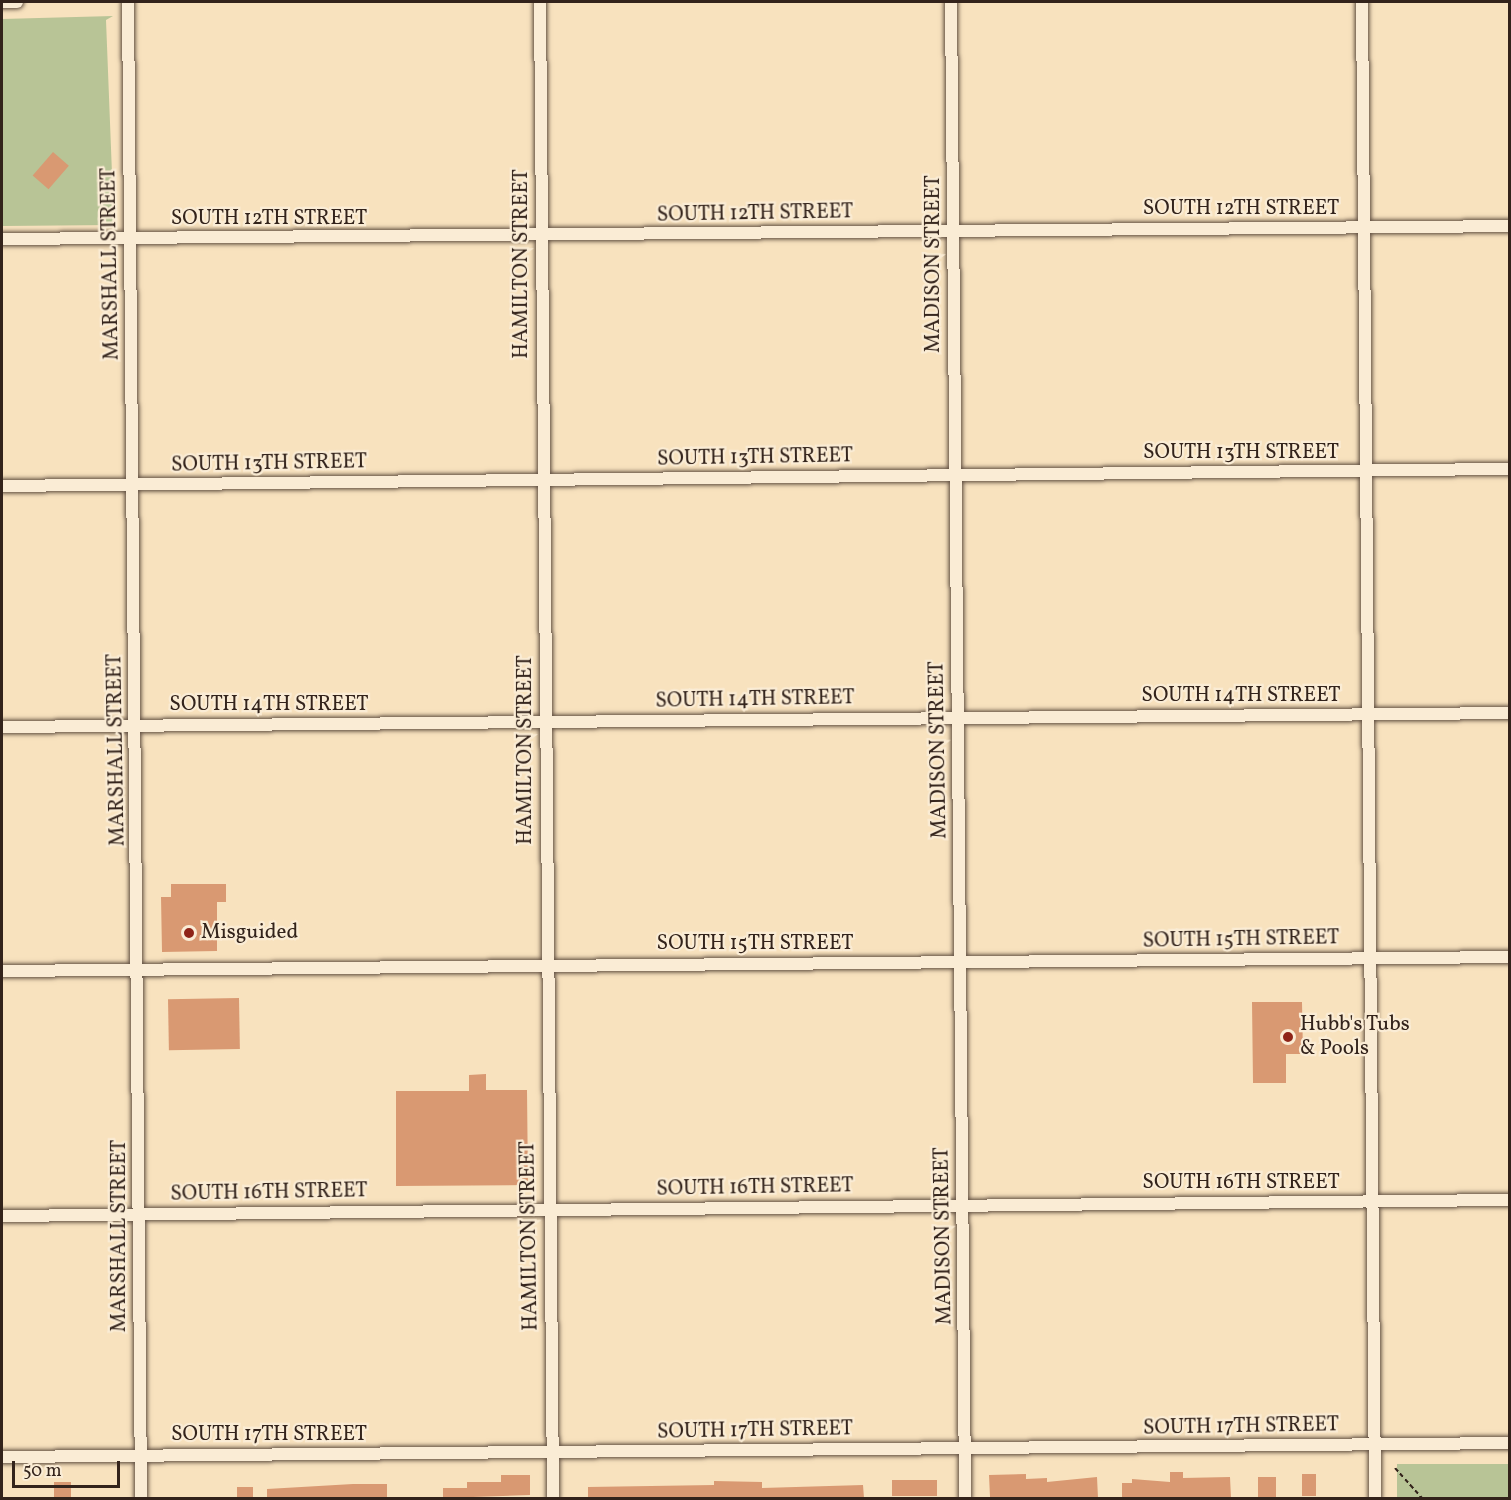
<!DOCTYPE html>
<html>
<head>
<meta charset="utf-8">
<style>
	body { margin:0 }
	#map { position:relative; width:1511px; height:1500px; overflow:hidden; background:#f8e2be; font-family:Vollkorn,serif }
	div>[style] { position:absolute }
	.green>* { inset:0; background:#b8c496; transform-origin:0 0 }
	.building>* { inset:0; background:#d99972; transform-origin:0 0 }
	.path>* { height:2px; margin-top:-1px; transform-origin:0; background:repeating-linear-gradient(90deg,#33231b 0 4.5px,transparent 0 7.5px) }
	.roads { filter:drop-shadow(0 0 2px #645344) drop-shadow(0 0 2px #645344) }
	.minor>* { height:12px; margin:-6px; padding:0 6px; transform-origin:6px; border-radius:6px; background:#faecd5 }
	.dots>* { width:16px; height:16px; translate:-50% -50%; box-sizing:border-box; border:3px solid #faecd5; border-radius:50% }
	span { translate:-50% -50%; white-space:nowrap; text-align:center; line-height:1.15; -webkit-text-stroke:4.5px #faecd5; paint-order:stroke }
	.street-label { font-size:21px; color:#33231b }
	.poi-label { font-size:21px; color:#33231b }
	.left { translate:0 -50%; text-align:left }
	.frame { position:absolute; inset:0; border:3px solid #33231b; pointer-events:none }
	.scale { position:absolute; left:12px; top:1461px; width:108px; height:27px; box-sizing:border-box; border:3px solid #33231b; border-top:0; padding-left:8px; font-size:18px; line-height:21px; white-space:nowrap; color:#33231b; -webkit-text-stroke:4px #faecd5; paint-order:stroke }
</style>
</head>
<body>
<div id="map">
	<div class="green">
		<div style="clip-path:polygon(113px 16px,106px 20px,114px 225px,2px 226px,2px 19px)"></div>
		<div style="left:1509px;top:1464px;width:34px;height:112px;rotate:90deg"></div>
	</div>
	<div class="building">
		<div style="left:53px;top:152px;width:21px;height:31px;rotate:41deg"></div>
		<div style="clip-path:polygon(171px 884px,226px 884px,226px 902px,217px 902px,217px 951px,162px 952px,161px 897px,171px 897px)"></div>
		<div style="left:239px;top:998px;width:51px;height:71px;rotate:89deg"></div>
		<div style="clip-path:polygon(1252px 1002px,1302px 1002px,1303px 1054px,1286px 1054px,1286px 1083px,1253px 1083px)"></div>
		<div style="clip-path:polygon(486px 1074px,486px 1090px,527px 1090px,528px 1185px,396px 1186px,396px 1091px,469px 1091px,469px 1075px)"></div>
		<div style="clip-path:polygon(1170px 1472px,1183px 1472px,1183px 1478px,1230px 1477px,1231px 1498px,1122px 1498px,1122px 1483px,1132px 1483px,1132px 1479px,1170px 1482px)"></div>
		<div style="clip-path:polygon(1026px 1474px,1026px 1479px,1047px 1478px,1047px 1482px,1097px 1477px,1098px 1498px,990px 1497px,989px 1475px)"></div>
		<div style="left:1302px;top:1474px;width:14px;height:22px"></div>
		<div style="clip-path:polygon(501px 1475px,530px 1475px,530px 1495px,443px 1498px,443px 1488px,467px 1488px,467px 1482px,501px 1482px)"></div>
		<div style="left:1258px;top:1477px;width:18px;height:21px"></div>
		<div style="left:892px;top:1480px;width:45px;height:16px"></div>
		<div style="clip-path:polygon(714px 1481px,762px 1482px,762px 1488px,863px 1485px,864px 1498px,588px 1498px,588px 1487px,714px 1485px)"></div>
		<div style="left:54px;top:1482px;width:17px;height:16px"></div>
		<div style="clip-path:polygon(353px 1484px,387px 1484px,387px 1498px,267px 1498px,267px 1489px)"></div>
		<div style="left:237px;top:1487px;width:16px;height:11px"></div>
	</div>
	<div class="path">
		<div style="left:1395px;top:1468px;width:40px;rotate:48deg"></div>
	</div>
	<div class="roads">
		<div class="minor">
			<div style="left:2px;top:2px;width:15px"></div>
			<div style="left:128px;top:2px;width:1496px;rotate:89.5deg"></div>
			<div style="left:540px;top:2px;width:1496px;rotate:89.5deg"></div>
			<div style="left:951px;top:2px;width:1496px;rotate:89.46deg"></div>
			<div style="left:1362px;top:2px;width:1496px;rotate:89.5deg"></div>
			<div style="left:2px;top:239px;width:1508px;rotate:-0.49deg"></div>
			<div style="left:2px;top:486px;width:1508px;rotate:-0.65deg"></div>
			<div style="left:2px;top:727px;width:1508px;rotate:-0.53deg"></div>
			<div style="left:2px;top:971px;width:1508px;rotate:-0.53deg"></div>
			<div style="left:2px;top:1216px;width:1508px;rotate:-0.61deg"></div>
			<div style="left:2px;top:1457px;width:1508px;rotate:-0.53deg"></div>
		</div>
	</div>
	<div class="dots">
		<div style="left:189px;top:933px;background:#8f2418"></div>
		<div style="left:1288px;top:1037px;background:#8f2418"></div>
	</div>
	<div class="street-label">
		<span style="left:1241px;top:209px">SOUTH 12TH STREET</span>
		<span style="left:755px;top:214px;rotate:-1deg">SOUTH 12TH STREET</span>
		<span style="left:269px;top:219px">SOUTH 12TH STREET</span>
		<span style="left:111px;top:264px;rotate:-91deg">MARSHALL STREET</span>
		<span style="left:522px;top:264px;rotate:-90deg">HAMILTON STREET</span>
		<span style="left:934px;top:264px;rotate:-90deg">MADISON STREET</span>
		<span style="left:1241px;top:453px">SOUTH 13TH STREET</span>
		<span style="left:755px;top:458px;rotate:-1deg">SOUTH 13TH STREET</span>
		<span style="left:269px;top:464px;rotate:-1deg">SOUTH 13TH STREET</span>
		<span style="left:1241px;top:696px">SOUTH 14TH STREET</span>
		<span style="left:755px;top:700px;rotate:-1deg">SOUTH 14TH STREET</span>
		<span style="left:269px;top:705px">SOUTH 14TH STREET</span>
		<span style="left:117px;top:750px;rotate:-91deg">MARSHALL STREET</span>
		<span style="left:526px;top:750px;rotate:-90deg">HAMILTON STREET</span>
		<span style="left:939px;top:750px;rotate:-91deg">MADISON STREET</span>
		<span style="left:1241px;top:940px;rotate:-1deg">SOUTH 15TH STREET</span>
		<span style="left:755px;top:944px">SOUTH 15TH STREET</span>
		<span style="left:1241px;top:1183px">SOUTH 16TH STREET</span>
		<span style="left:755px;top:1188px;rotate:-1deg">SOUTH 16TH STREET</span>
		<span style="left:269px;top:1193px;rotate:-1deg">SOUTH 16TH STREET</span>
		<span style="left:120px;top:1236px;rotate:-90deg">MARSHALL STREET</span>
		<span style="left:530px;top:1236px;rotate:-91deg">HAMILTON STREET</span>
		<span style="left:944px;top:1236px;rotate:-91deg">MADISON STREET</span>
		<span style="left:1241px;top:1427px;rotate:-1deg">SOUTH 17TH STREET</span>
		<span style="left:755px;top:1431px;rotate:-1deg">SOUTH 17TH STREET</span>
		<span style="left:269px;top:1435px">SOUTH 17TH STREET</span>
	</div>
	<div class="poi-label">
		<span class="left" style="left:201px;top:933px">Misguided</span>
		<span class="left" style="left:1300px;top:1037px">Hubb's Tubs<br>&amp; Pools</span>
	</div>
	<div class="frame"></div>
	<div class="scale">50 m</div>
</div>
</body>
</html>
